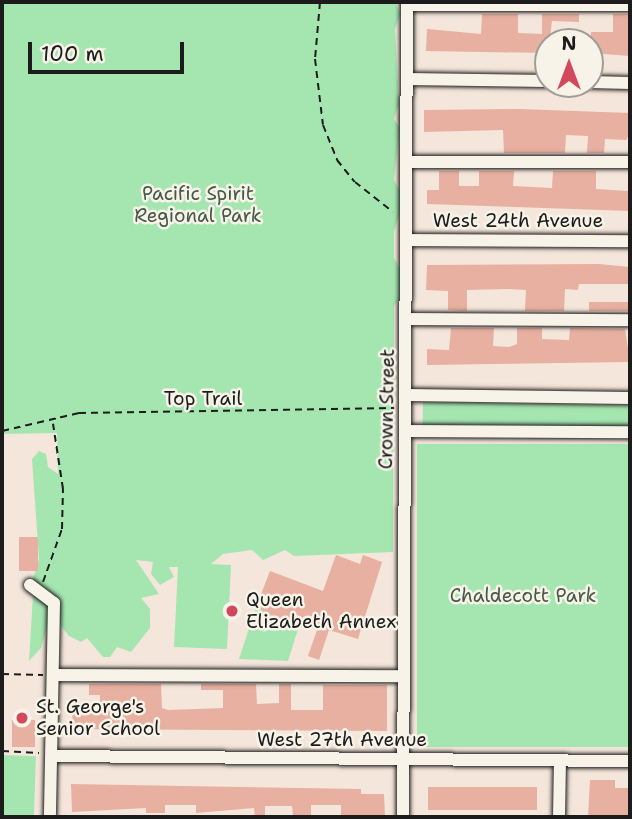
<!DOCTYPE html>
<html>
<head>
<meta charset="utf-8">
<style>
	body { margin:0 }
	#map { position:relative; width:632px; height:819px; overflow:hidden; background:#f4e6da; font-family:"Shantell Sans",sans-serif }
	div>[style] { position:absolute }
	.green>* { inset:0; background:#a5e6b0; transform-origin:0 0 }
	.building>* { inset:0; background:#e8b0a1; transform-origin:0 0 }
	.path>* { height:2px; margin-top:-1px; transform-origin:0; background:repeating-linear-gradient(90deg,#1c1c1c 0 7px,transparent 0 12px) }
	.roads { filter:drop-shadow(0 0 2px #1c1c1c) drop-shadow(0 0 2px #1c1c1c) }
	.minor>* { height:12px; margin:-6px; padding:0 6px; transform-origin:6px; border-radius:6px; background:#f7f3e8 }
	.dots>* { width:19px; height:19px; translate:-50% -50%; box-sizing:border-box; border:4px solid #f7f3e8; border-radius:50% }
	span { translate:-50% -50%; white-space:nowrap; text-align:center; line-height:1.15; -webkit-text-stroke:5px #f7f3e8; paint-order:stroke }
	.park-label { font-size:19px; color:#455948 }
	.street-label { font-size:19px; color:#1c1c1c }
	.poi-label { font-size:19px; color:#1c1c1c }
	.left { translate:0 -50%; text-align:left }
	.frame { position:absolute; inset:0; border:4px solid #1c1c1c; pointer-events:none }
	.north { position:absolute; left:534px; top:28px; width:70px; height:70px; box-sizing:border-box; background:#f7f3e8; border:2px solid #9f9d96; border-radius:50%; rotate:0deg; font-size:19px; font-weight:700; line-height:28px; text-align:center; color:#1c1c1c }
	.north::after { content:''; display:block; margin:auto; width:24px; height:32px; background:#d1495b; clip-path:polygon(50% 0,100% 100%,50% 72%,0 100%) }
	.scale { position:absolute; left:28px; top:42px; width:156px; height:32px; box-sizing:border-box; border:4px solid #1c1c1c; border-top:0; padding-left:9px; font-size:21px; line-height:24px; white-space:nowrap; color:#1c1c1c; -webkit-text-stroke:5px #f7f3e8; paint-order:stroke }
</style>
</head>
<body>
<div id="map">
	<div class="green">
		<div style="clip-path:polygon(2px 2px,395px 2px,401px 14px,395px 29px,399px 104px,394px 119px,400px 128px,394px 180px,404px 199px,394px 232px,394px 258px,403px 274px,400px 298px,394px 306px,393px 552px,294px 556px,285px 550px,263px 560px,252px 550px,223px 554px,211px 564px,231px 565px,227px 649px,174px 647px,178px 567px,169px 567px,174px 577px,160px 585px,151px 574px,153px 562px,136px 560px,159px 594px,141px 598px,150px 609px,150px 628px,131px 652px,117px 647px,110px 657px,103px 657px,87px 638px,81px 642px,69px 636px,51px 613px,41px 648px,29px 661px,33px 595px,40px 595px,50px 607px,32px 582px,39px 559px,32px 459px,39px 451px,46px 454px,48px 467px,58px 474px,57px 433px,2px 434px)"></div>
		<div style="left:423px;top:402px;width:207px;height:23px;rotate:1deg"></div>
		<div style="left:417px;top:444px;width:213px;height:303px"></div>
		<div style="clip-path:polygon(256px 607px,298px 629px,288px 661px,239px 659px)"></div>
		<div style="left:2px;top:755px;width:34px;height:62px;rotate:2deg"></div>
	</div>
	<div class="building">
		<div style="clip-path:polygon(482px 14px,518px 14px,518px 33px,542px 34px,542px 14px,579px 14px,579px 22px,552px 21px,548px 53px,426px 51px,427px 29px,481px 34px)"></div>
		<div style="clip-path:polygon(613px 14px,630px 14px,630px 56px,591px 53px,591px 32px,613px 32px)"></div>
		<div style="clip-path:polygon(520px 109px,630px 113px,630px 133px,626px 140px,605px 139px,604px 153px,587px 153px,588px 136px,566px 135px,565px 153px,504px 153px,503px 130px,424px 132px,424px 110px)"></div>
		<div style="clip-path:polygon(439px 171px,459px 171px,459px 186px,479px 186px,479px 171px,514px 171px,513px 186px,552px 188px,553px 171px,596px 171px,596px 189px,628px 191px,630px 211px,427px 204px,427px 190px,439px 190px)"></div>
		<div style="clip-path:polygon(599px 264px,630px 267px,630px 284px,579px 284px,578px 290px,565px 289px,564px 311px,525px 311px,526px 290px,507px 289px,467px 290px,467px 311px,448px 310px,448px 291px,426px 290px,427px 265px)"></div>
		<div style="left:589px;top:302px;width:41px;height:9px"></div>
		<div style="clip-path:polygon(451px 328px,494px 328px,493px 346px,509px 347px,517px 344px,517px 328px,542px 328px,542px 339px,569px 340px,570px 328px,625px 329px,630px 362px,427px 365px,427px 349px,449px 350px)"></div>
		<div style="left:19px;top:537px;width:19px;height:34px"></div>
		<div style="clip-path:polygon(336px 555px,360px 564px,363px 555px,382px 562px,358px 639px,329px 630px,319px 660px,308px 656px,317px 630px,300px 623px,298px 629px,256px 607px,270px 571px,323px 591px)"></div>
		<div style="clip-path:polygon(89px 684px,161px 684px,162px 708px,168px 710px,223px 708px,223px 690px,201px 690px,201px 684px,256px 684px,257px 704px,279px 703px,279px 684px,291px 684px,291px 710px,323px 710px,323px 685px,387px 685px,387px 731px,73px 729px,72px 712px,100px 711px,100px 695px,89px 695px)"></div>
		<div style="left:12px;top:720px;width:23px;height:27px"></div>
		<div style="clip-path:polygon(590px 780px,615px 780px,615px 788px,630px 788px,629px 817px,588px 817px)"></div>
		<div style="clip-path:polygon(71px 784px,361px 789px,361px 794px,384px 794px,385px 817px,341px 817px,341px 805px,311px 805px,311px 816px,293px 816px,292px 806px,265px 806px,265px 817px,255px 817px,254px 808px,196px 813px,196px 805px,165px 805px,165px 813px,146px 813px,146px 808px,72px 812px)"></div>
		<div style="left:537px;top:787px;width:23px;height:109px;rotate:90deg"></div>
	</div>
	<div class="path">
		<div style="left:320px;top:2px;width:57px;rotate:95deg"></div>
		<div style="left:315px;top:59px;width:66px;rotate:83.1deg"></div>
		<div style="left:323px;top:125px;width:38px;rotate:68deg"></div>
		<div style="left:337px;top:160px;width:28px;rotate:51deg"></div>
		<div style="left:355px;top:182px;width:48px;rotate:38.3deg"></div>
		<div style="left:2px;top:431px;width:79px;rotate:-13.2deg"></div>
		<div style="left:79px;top:413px;width:315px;rotate:-0.9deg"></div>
		<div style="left:43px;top:582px;width:56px;rotate:-70.3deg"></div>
		<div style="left:62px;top:529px;width:40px;rotate:-88.6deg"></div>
		<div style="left:63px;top:489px;width:66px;rotate:-98.7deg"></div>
		<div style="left:2px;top:674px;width:41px;rotate:1.4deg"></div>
		<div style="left:2px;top:751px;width:37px;rotate:3deg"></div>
	</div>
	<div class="roads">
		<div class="minor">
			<div style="left:407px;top:5px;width:223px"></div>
			<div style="left:407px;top:79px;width:141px;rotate:0.8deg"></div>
			<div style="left:590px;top:82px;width:40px;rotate:1.4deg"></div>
			<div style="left:406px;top:162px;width:224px"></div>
			<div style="left:406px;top:240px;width:224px;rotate:0.3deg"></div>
			<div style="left:407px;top:319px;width:223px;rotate:0.3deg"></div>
			<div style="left:407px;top:395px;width:223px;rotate:0.8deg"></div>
			<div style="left:406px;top:431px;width:224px;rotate:0.3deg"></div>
			<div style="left:30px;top:585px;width:30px;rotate:37deg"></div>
			<div style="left:54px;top:603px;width:214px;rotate:91.1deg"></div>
			<div style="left:56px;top:675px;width:348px;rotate:0.2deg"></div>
			<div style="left:52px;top:756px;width:578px;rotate:0.5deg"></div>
			<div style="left:403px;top:817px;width:815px;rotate:-89.72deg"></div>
			<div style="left:559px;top:817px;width:56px;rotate:-89deg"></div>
		</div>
	</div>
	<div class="dots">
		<div style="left:232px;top:611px;background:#d1495b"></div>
		<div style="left:22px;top:718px;background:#d1495b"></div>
	</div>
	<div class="park-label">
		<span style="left:198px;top:205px">Pacific Spirit<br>Regional Park</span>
		<span style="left:523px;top:596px">Chaldecott Park</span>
	</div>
	<div class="street-label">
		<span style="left:518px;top:221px">West 24th Avenue</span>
		<span style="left:203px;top:399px">Top Trail</span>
		<span style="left:387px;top:409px;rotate:-89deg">Crown Street</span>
		<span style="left:342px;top:740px">West 27th Avenue</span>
	</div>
	<div class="poi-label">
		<span class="left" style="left:246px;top:611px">Queen<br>Elizabeth Annex</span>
		<span class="left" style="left:36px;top:718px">St. George's<br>Senior School</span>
	</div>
	<div class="frame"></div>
	<div class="north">N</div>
	<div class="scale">100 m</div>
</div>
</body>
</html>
